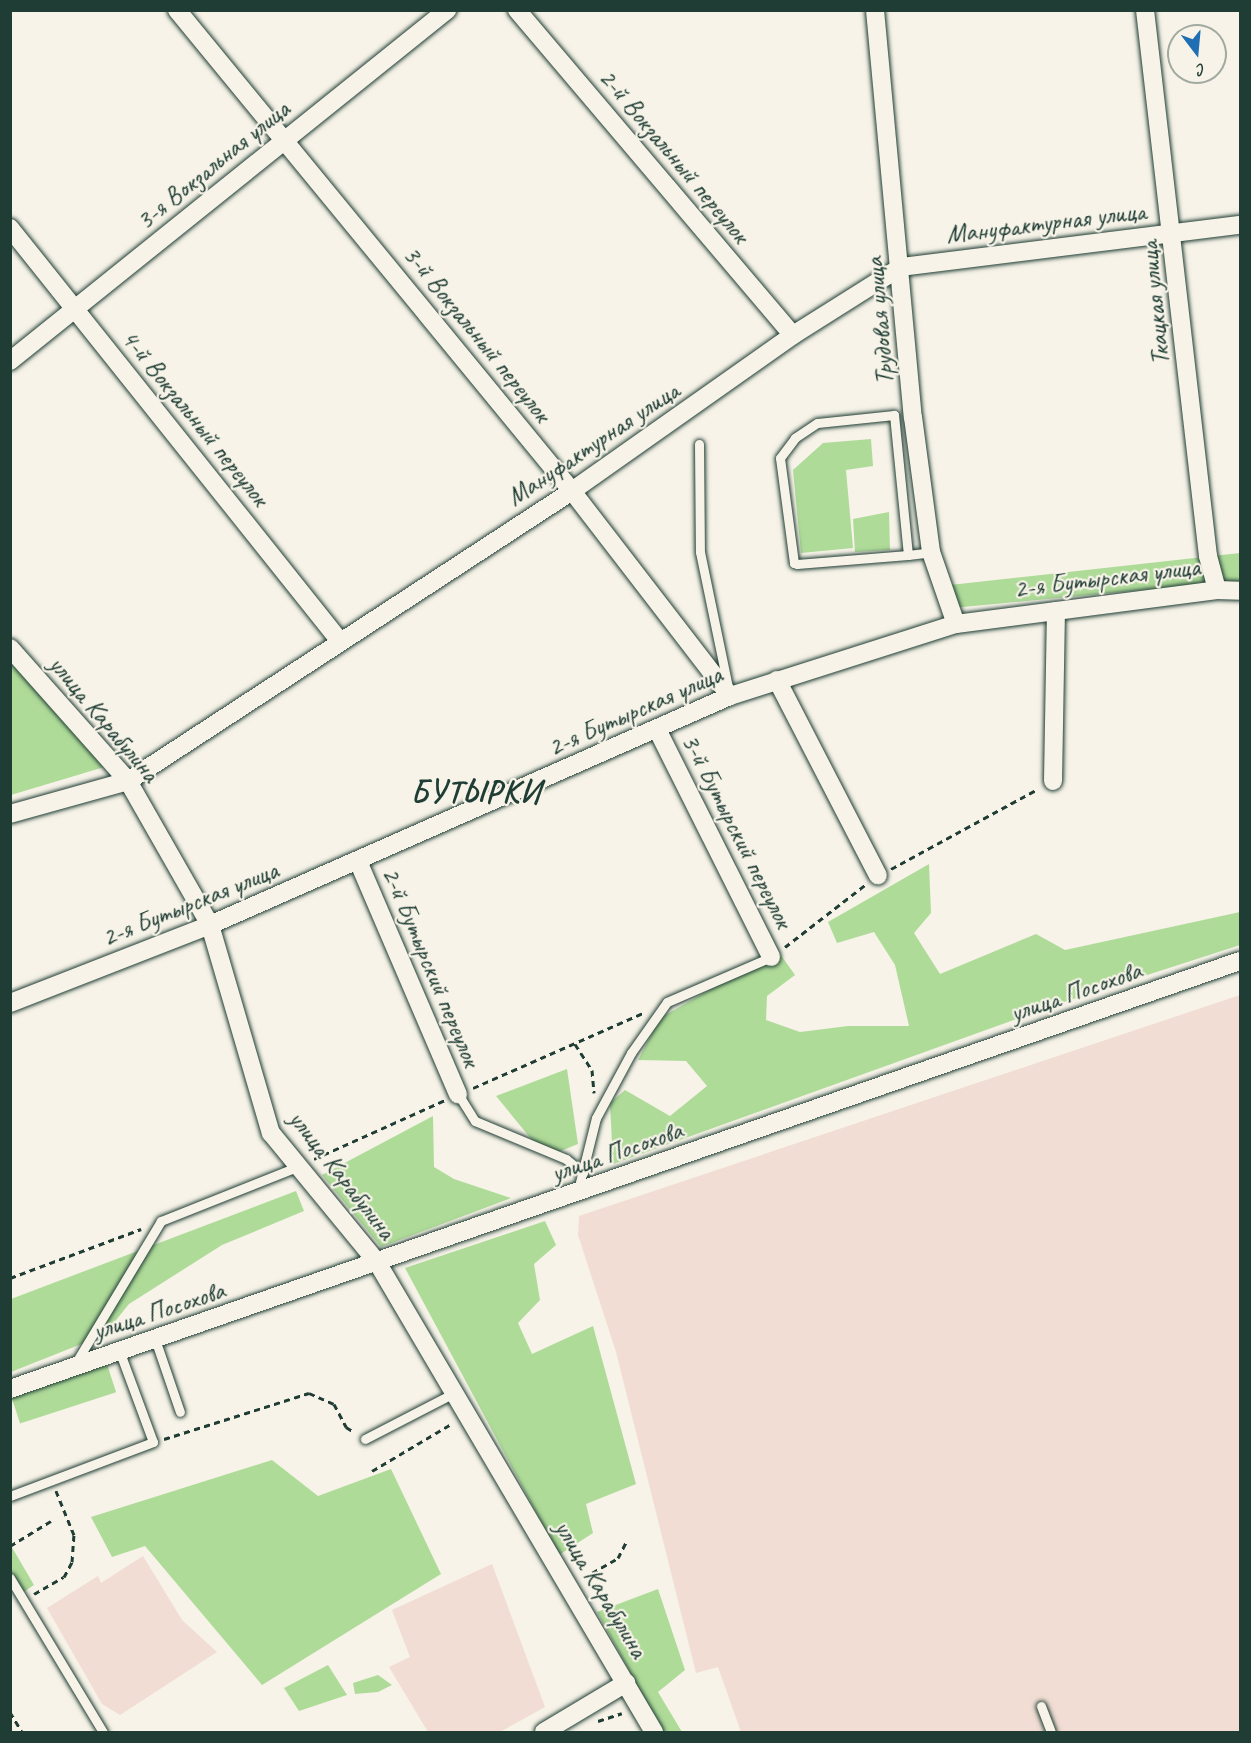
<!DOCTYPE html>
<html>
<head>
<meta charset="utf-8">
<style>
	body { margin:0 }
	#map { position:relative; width:1251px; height:1743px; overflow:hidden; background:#f7f3e8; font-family:Caveat,sans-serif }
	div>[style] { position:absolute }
	.built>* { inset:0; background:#f1ddd3 }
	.green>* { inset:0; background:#afdb99; transform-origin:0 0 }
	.path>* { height:3px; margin-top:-1.5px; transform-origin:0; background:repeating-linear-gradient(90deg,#1f3d34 0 6px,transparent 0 10.5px) }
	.roads { filter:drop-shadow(0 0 2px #1f3d34) drop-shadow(0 0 2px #1f3d34) }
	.lane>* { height:9px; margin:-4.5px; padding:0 4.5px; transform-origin:4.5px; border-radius:4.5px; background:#f7f3e8 }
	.street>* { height:18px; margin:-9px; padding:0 9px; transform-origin:9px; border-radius:9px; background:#f7f3e8 }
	span { translate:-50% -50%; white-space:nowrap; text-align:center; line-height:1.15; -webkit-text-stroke:4.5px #f7f3e8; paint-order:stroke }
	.street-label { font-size:26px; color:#1f3d34 }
	.district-label { font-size:32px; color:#1f3d34; font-weight:700; letter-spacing:1.5px }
	.frame { position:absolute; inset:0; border:12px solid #1f3d34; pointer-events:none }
	.north { position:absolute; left:1167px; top:24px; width:60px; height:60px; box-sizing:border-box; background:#f7f3e8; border:2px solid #a1aaa0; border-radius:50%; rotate:164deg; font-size:16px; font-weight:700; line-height:24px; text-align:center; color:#1f3d34 }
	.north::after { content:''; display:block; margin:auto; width:21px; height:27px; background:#1f6fb2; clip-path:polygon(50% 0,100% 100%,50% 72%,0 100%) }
</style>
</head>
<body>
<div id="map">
	<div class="built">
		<div style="clip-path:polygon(1240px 995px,1240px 1732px,741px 1732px,718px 1667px,696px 1673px,616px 1352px,578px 1235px,579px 1216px)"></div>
		<div style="clip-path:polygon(143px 1556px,182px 1620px,217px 1652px,120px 1715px,102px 1704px,47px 1608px,98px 1576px,101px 1583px)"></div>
		<div style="clip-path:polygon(492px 1564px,545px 1707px,500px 1732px,428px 1732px,389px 1667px,410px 1657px,392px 1610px)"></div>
	</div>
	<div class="green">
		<div style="clip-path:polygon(871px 439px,873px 466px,846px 470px,853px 548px,801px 553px,793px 470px,823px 443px)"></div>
		<div style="clip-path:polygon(889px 512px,890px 550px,855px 552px,853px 519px)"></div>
		<div style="clip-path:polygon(1240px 553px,1240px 584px,1215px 583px,952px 608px,941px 586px)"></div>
		<div style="clip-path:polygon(11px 651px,121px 762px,11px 795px)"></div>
		<div style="clip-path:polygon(929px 864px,931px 913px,914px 933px,940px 974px,1036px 934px,1065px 950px,1240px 912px,1240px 945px,1064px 1002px,613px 1164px,610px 1103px,625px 1090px,670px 1116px,707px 1086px,686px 1061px,638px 1060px,660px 1018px,778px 951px,795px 975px,767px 996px,766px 1020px,800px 1032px,848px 1026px,909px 1026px,895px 965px,874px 932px,837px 943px,828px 922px)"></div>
		<div style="clip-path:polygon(567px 1069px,578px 1144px,546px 1157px,496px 1096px)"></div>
		<div style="clip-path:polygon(433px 1116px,434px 1167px,454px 1179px,511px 1198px,381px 1247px,322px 1175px)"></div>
		<div style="clip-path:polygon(296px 1191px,304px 1211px,222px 1245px,129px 1304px,104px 1335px,11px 1372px,11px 1299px)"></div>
		<div style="clip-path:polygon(545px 1221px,556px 1245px,534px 1264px,540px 1300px,518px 1323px,532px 1354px,593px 1326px,636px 1484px,586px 1504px,593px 1533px,559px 1555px,405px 1268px)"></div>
		<div style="left:105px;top:1358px;width:36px;height:101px;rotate:72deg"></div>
		<div style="clip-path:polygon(272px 1460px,318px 1496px,391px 1469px,441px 1574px,262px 1685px,145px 1546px,112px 1557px,91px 1517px)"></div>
		<div style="clip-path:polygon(10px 1544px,34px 1585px,22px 1593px,11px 1573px)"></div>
		<div style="clip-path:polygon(658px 1589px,685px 1670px,658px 1692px,682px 1732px,663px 1732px,597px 1612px)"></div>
		<div style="clip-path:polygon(328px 1665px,347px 1695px,299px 1711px,284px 1688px)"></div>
		<div style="clip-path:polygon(378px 1675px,392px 1685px,378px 1692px,355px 1694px,353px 1683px)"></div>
	</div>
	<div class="path">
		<div style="left:891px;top:869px;width:167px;rotate:-28.6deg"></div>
		<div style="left:785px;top:947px;width:101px;rotate:-37.8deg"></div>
		<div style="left:575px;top:1044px;width:31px;rotate:57deg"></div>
		<div style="left:592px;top:1070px;width:23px;rotate:85deg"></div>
		<div style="left:473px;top:1088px;width:188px;rotate:-23.8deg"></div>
		<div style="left:314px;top:1159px;width:144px;rotate:-24.2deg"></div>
		<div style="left:10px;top:1278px;width:140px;rotate:-20.5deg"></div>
		<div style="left:164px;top:1439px;width:152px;rotate:-17.6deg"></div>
		<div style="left:309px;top:1393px;width:27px;rotate:24deg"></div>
		<div style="left:334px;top:1404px;width:26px;rotate:62deg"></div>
		<div style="left:346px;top:1427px;width:9px;rotate:32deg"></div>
		<div style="left:372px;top:1471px;width:94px;rotate:-30.7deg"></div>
		<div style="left:10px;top:1546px;width:48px;rotate:-31.4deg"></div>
		<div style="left:583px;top:1578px;width:40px;rotate:-29.7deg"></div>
		<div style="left:618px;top:1558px;width:18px;rotate:-63deg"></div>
		<div style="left:34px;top:1594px;width:34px;rotate:-30deg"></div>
		<div style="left:64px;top:1577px;width:17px;rotate:-62deg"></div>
		<div style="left:72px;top:1562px;width:27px;rotate:-86deg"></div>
		<div style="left:74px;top:1535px;width:48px;rotate:-112.2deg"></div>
		<div style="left:10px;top:1712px;width:23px;rotate:59deg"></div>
		<div style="left:598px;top:1721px;width:25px;rotate:-18deg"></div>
	</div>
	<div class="roads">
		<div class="lane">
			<div style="left:699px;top:444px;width:108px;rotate:89.5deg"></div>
			<div style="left:700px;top:552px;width:138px;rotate:78.3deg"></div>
			<div style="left:908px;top:555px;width:141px;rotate:-95.7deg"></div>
			<div style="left:894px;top:415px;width:77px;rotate:174.1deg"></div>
			<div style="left:817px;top:423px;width:27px;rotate:146deg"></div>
			<div style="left:795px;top:438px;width:25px;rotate:127deg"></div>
			<div style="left:780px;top:458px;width:106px;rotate:82.4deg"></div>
			<div style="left:794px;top:563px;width:3px;rotate:18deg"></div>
			<div style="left:797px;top:564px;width:111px;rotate:-4.6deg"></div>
			<div style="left:908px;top:555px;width:23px;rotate:-7deg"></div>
			<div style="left:458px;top:1094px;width:32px;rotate:58deg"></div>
			<div style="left:475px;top:1121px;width:99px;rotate:22.7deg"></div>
			<div style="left:566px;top:1159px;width:22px;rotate:39deg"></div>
			<div style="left:578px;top:1190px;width:74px;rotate:-76deg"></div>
			<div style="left:596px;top:1118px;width:74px;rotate:-61.7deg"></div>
			<div style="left:631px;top:1053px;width:62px;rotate:-54.8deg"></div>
			<div style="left:667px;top:1002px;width:113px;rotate:-23.4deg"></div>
			<div style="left:155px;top:1339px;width:77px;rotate:71.1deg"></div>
			<div style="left:75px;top:1364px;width:167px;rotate:-59deg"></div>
			<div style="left:161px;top:1221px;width:149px;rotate:-21.7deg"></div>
			<div style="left:365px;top:1439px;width:100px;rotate:-27.3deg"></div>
			<div style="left:10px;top:1496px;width:153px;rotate:-20.7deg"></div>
			<div style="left:153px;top:1442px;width:98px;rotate:-110.3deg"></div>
			<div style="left:10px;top:1578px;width:180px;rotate:58.9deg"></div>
			<div style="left:1041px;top:1706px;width:28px;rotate:69deg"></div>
		</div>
		<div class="street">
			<div style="left:177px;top:10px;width:622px;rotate:50.61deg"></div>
			<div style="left:572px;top:491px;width:259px;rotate:52.4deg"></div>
			<div style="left:517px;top:10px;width:426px;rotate:49.7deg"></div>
			<div style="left:875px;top:10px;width:409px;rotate:84.7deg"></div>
			<div style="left:913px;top:417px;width:136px;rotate:82.4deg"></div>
			<div style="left:931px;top:552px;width:76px;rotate:70.9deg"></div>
			<div style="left:1145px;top:10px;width:550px;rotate:83.42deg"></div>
			<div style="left:1208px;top:556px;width:35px;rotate:75deg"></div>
			<div style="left:10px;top:228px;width:527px;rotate:51.39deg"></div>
			<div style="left:10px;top:361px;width:561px;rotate:-38.77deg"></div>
			<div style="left:10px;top:648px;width:178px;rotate:48.4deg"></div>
			<div style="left:128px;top:781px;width:166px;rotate:60.3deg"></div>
			<div style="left:210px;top:925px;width:217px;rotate:73.7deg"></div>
			<div style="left:271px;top:1133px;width:167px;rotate:50.6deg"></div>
			<div style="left:377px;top:1262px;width:546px;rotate:59.49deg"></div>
			<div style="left:777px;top:680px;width:220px;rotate:62.7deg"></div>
			<div style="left:657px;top:729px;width:255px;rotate:63.4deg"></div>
			<div style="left:1053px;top:781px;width:170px;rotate:-89deg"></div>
			<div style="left:10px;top:814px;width:123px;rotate:-15.6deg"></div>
			<div style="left:128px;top:781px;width:530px;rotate:-33.15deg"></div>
			<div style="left:572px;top:491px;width:271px;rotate:-35.2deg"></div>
			<div style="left:793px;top:335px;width:128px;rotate:-32.2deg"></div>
			<div style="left:901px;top:267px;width:342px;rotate:-7.1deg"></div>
			<div style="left:358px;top:861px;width:254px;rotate:66.8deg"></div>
			<div style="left:10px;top:1003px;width:215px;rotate:-21.3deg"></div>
			<div style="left:210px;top:925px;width:568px;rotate:-23.77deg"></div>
			<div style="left:730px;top:696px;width:237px;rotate:-17.7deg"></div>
			<div style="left:956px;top:624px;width:263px;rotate:-7.4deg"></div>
			<div style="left:1217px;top:590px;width:23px;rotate:2deg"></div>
			<div style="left:10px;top:1389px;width:1302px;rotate:-19.19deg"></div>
			<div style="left:544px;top:1732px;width:96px;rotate:-30.9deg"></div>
		</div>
	</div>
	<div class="street-label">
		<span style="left:674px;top:156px;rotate:50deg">2-й Вокзальный переулок</span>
		<span style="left:213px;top:165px;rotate:-39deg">3-я Вокзальная улица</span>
		<span style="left:1046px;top:223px;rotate:-7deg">Мануфактурная улица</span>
		<span style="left:1155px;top:303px;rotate:-96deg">Ткацкая улица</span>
		<span style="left:880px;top:321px;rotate:-95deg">Трудовая улица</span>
		<span style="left:477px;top:334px;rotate:51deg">3-й Вокзальный переулок</span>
		<span style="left:195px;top:418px;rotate:51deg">4-й Вокзальный переулок</span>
		<span style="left:593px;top:444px;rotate:-34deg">Мануфактурная улица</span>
		<span style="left:1107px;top:578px;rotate:-7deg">2-я Бутырская улица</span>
		<span style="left:635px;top:711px;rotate:-24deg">2-я Бутырская улица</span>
		<span style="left:104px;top:719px;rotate:50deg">улица Карабулина</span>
		<span style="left:737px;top:831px;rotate:63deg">3-й Бутырский переулок</span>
		<span style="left:190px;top:904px;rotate:-22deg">2-я Бутырская улица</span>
		<span style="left:431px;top:967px;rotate:67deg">2-й Бутырский переулок</span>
		<span style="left:1076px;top:992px;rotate:-19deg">улица Посохова</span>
		<span style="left:617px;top:1152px;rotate:-19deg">улица Посохова</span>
		<span style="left:342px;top:1175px;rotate:52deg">улица Карабулина</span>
		<span style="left:159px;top:1311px;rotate:-18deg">улица Посохова</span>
		<span style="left:601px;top:1589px;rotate:59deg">улица Карабулина</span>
	</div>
	<div class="district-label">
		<span style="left:476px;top:792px">БУТЫРКИ</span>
	</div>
	<div class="frame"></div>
	<div class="north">С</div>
</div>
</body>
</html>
